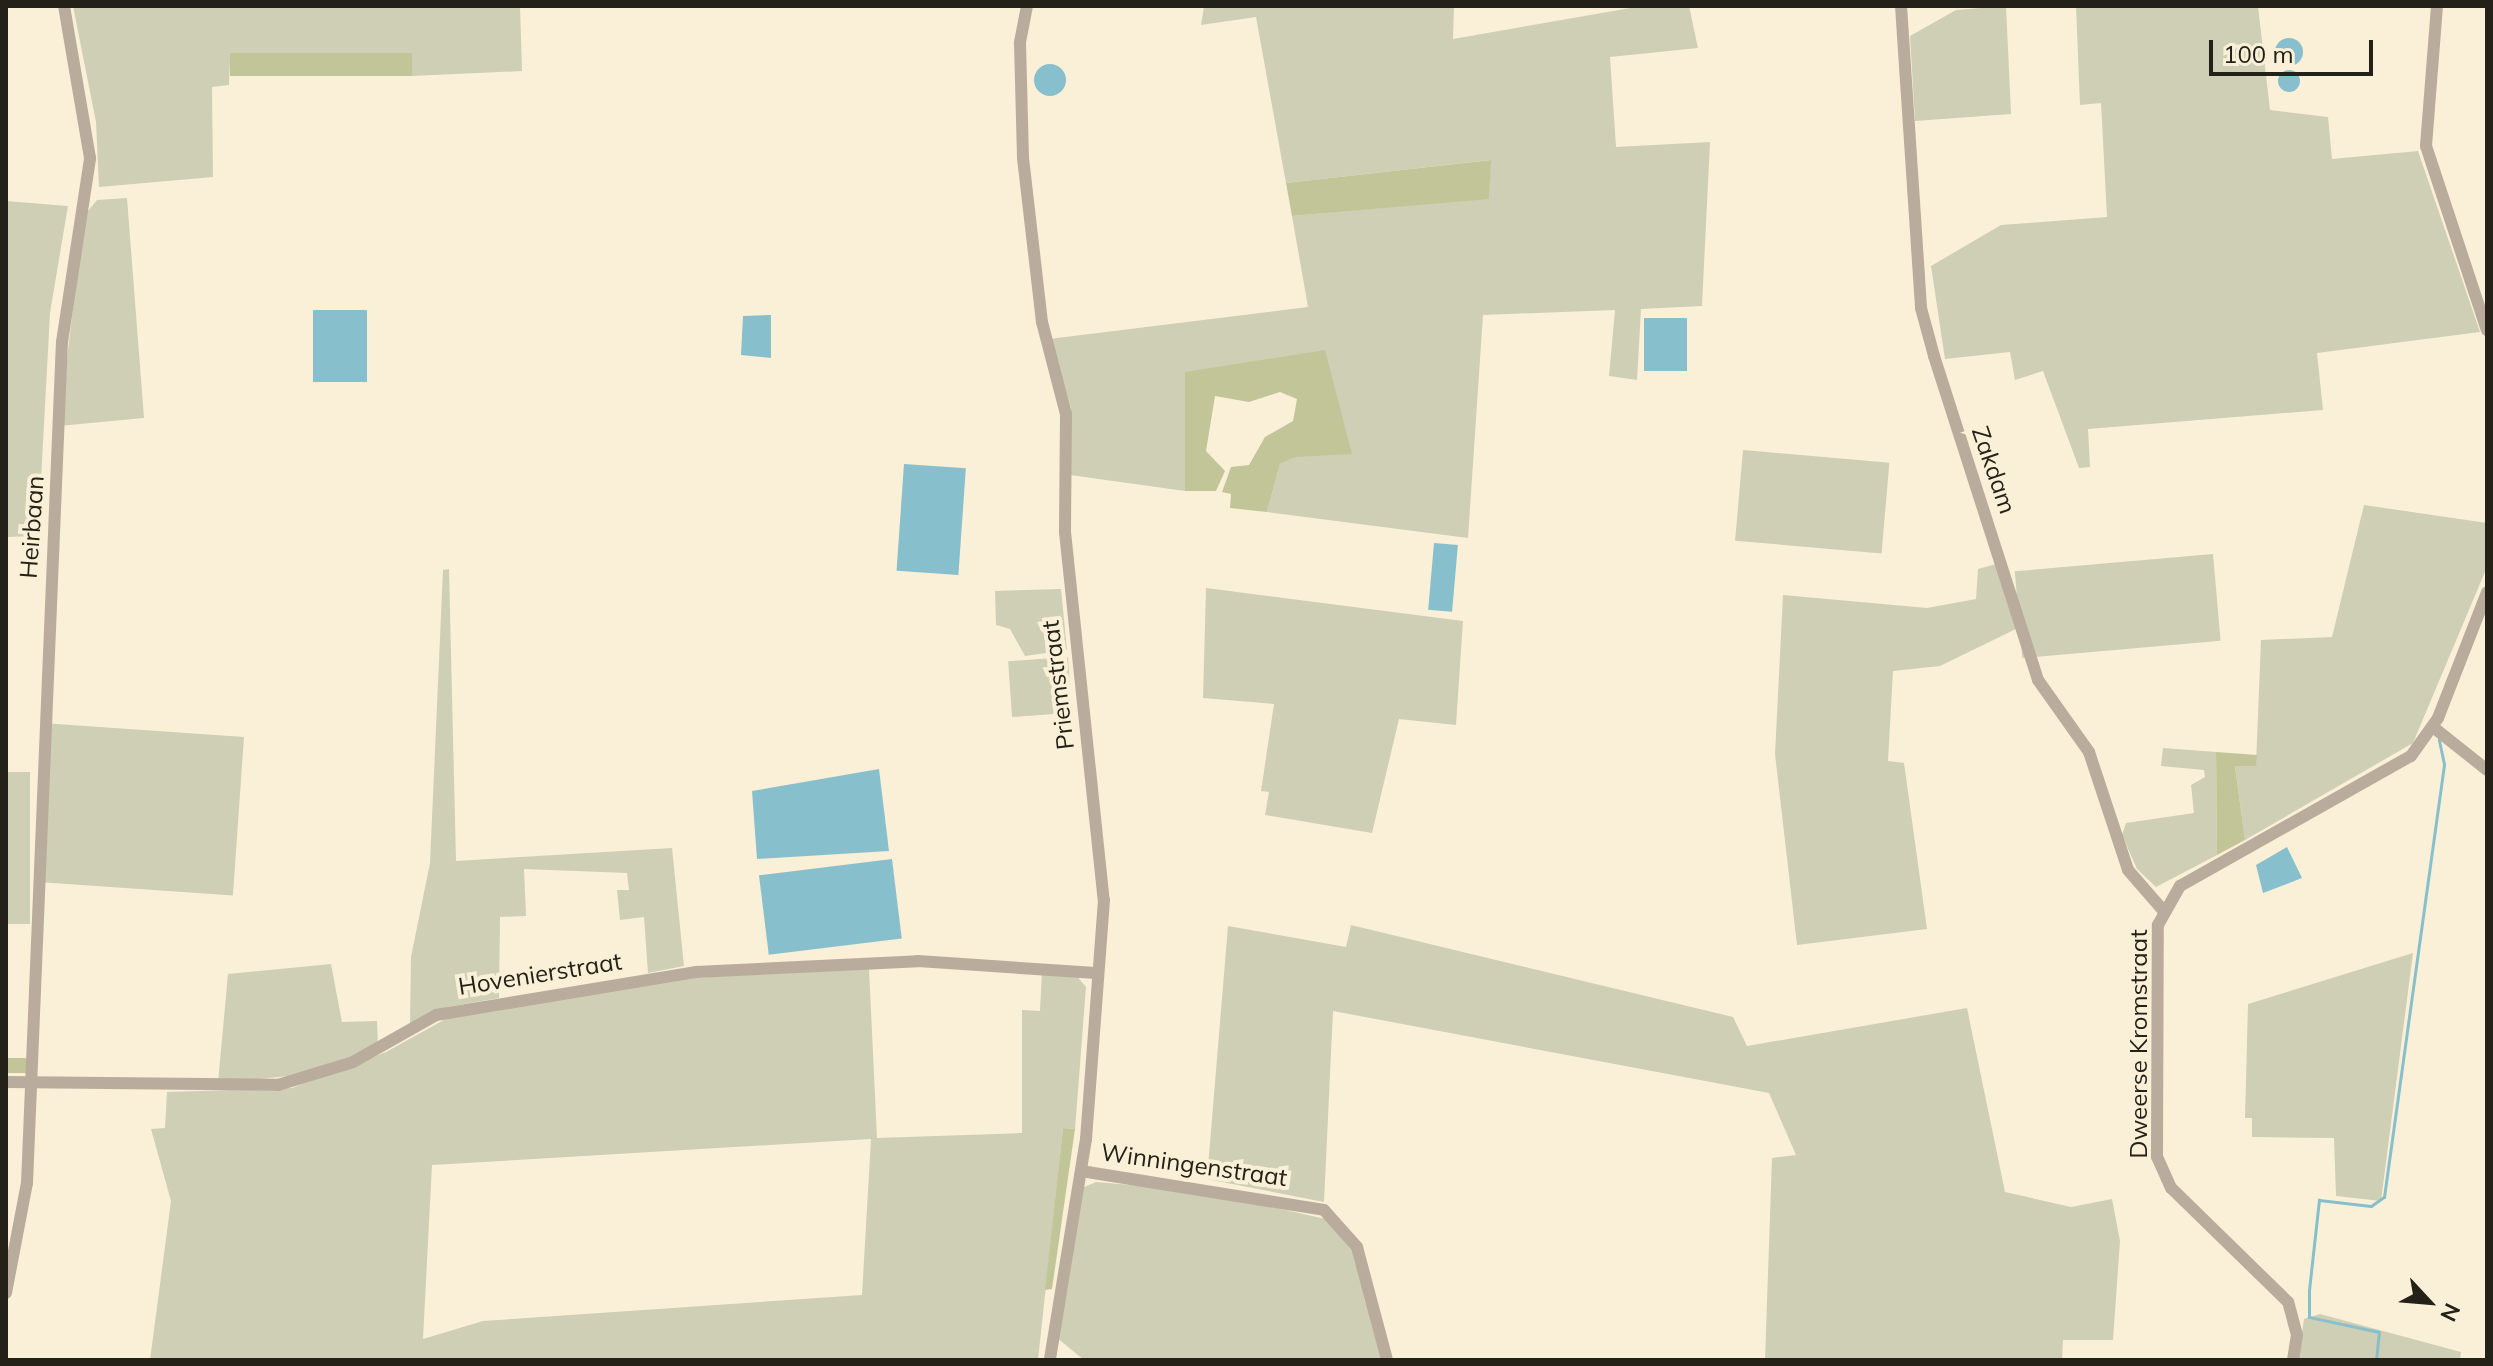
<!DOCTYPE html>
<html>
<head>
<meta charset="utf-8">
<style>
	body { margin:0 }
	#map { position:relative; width:2493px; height:1366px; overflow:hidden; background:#faf0d7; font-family:Mulish,sans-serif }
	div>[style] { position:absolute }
	.green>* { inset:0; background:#cecfb4; transform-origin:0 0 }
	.forest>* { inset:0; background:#c2c598; transform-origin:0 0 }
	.water>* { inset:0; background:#88bfcd; transform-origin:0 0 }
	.round { border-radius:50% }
	.stream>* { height:3px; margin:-1.5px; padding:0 1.5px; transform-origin:1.5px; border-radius:1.5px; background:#88bfcd }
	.street>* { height:12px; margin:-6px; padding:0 6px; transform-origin:6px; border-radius:6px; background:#baac9c }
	span { translate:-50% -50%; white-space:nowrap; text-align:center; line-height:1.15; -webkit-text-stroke:8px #faf0d7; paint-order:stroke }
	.street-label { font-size:24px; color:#242118 }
	.frame { position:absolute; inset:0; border:8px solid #242118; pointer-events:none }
	.north { position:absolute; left:2389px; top:1262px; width:80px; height:80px; -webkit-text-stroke:6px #faf0d7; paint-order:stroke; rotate:116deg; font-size:22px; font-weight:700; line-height:32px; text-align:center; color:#242118 }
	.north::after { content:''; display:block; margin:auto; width:28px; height:36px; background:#242118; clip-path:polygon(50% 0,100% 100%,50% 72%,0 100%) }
	.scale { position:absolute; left:2209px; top:40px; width:164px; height:36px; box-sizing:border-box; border:4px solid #242118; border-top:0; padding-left:10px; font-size:24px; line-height:28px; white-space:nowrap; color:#242118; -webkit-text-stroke:6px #faf0d7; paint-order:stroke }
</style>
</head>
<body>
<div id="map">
	<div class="green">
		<div style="clip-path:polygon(73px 6px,520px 6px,522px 71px,412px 76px,412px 54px,230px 59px,229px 85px,212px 87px,213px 177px,99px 187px,96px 122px)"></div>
		<div style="clip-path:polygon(1204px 6px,1454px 6px,1453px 39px,1642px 6px,1689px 6px,1698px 48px,1610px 57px,1616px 147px,1710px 142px,1702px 306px,1641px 309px,1637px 380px,1609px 376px,1615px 310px,1483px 315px,1468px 538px,1267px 512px,1280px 464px,1296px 457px,1335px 386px,1186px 372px,1185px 491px,1070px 475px,1071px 408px,1049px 339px,1308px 307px,1292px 216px,1489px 198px,1490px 160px,1286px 183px,1256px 17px,1201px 25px)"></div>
		<div style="clip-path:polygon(2006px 6px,2011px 114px,1915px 121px,1910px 36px,1956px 10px)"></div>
		<div style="clip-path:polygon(2076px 6px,2258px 6px,2270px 110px,2328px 117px,2332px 159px,2418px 151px,2480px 332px,2317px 353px,2323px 410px,2088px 429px,2090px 467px,2079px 468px,2043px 371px,2015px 380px,2010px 352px,1945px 359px,1931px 266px,2001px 225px,2107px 217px,2101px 103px,2080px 105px)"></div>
		<div style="clip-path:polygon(127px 198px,144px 418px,59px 426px,84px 216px,97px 200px)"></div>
		<div style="clip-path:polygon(6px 201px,68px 206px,50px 313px,38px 536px,6px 537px)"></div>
		<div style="left:1743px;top:450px;width:147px;height:91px;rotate:5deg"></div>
		<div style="clip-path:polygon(2364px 505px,2487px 523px,2487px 567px,2413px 743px,2245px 840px,2235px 766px,2256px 765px,2261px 640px,2332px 637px)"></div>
		<div style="left:2213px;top:554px;width:87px;height:199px;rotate:85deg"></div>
		<div style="clip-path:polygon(1996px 564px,2018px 628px,1940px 666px,1893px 671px,1888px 761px,1904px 763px,1927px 929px,1797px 945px,1775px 754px,1783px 595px,1927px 608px,1976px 599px,1978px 569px)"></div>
		<div style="clip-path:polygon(449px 569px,456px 861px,672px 848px,684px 966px,648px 973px,644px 917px,620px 920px,617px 890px,629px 890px,627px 873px,524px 869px,526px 916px,500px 917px,499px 998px,447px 1007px,410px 1025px,411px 957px,430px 863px,443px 570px)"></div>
		<div style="clip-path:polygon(1206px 588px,1463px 621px,1456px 725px,1399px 719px,1372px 833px,1265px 815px,1269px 792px,1261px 791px,1274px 704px,1203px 698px)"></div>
		<div style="clip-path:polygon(1061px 589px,1067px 650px,1025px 656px,1010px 629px,996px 625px,995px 591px)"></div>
		<div style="left:1068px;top:657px;width:56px;height:60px;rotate:86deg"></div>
		<div style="left:244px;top:737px;width:159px;height:195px;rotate:94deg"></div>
		<div style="clip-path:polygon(2163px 748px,2216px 752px,2217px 855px,2156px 887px,2137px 869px,2122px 835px,2126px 823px,2194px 813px,2191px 785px,2205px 777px,2204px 770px,2161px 766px)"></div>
		<div style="left:6px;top:772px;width:24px;height:152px"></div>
		<div style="clip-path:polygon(1351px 925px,1733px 1017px,1747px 1046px,1967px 1008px,2005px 1192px,2071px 1207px,2112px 1199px,2120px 1241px,2113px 1340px,2063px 1340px,2062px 1360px,1765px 1360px,1772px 1158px,1796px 1155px,1769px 1093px,1333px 1011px,1324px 1202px,1207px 1179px,1228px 926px,1346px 947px)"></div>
		<div style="clip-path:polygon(2413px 953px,2381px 1201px,2336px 1196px,2334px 1138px,2252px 1137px,2252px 1118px,2245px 1118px,2248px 1004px)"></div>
		<div style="clip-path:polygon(331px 964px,342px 1022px,377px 1021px,378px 1046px,309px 1074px,218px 1083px,228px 974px)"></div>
		<div style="clip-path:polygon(evenodd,869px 968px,877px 1138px,1022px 1133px,1022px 1010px,1040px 1011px,1042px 972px,1076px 975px,1086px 987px,1075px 1129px,1063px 1128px,1038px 1360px,150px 1360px,171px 1201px,151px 1129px,165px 1128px,167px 1092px,292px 1088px,386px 1052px,451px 1016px,673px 979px,869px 968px,871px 1139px,862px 1295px,483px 1321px,423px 1339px,432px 1165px,871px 1139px)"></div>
		<div style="clip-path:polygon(1096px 1182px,1202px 1191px,1330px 1220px,1353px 1252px,1382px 1360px,1084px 1360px,1056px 1337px,1082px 1188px)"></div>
		<div style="clip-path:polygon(2320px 1314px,2461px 1352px,2460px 1360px,2298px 1360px,2304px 1319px)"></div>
	</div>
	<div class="forest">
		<div style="left:412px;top:53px;width:23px;height:182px;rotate:90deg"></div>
		<div style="clip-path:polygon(1491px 160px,1489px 199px,1292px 216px,1286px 183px)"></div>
		<div style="clip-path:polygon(1325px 350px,1352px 454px,1296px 457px,1280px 464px,1267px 512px,1230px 508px,1231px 494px,1222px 492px,1231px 467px,1249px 465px,1265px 437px,1293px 421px,1297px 399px,1280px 392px,1249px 402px,1215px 396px,1206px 451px,1225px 471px,1216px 491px,1185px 491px,1185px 372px)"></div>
		<div style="clip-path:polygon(2216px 752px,2257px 755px,2256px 766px,2235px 766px,2245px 840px,2217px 855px)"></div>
		<div style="left:26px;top:1058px;width:15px;height:20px;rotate:90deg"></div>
		<div style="clip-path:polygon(1063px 1128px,1075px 1129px,1052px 1289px,1045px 1290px)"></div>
	</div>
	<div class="water">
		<div class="round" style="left:2275px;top:38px;width:28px;height:28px"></div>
		<div class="round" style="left:1034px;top:64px;width:32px;height:32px"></div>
		<div class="round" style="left:2278px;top:70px;width:22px;height:22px"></div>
		<div style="left:367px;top:310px;width:72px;height:54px;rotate:90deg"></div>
		<div style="clip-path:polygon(771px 315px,771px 358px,741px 355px,743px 316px)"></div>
		<div style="left:1644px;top:318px;width:43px;height:53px"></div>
		<div style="left:904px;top:464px;width:62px;height:107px;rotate:4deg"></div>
		<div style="left:1434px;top:543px;width:24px;height:67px;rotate:5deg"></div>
		<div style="clip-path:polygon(879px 769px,889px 851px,757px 859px,752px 791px)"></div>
		<div style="clip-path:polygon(2287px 847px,2302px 878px,2263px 893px,2256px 865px)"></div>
		<div style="left:892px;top:859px;width:80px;height:134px;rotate:83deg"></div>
	</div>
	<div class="stream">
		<div style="left:2376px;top:1360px;width:28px;rotate:-84deg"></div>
		<div style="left:2379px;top:1332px;width:72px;rotate:-167.9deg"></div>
		<div style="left:2309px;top:1317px;width:27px;rotate:-90deg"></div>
		<div style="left:2309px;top:1290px;width:91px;rotate:-83.7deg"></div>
		<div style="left:2319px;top:1200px;width:52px;rotate:6.6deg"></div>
		<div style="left:2371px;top:1206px;width:16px;rotate:-35deg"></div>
		<div style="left:2384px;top:1197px;width:437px;rotate:-82.1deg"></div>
		<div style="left:2444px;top:764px;width:25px;rotate:-102deg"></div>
	</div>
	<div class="street">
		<div style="left:1027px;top:6px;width:38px;rotate:101deg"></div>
		<div style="left:1020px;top:43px;width:115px;rotate:88.5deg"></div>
		<div style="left:1023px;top:158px;width:165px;rotate:83.4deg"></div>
		<div style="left:1042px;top:322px;width:95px;rotate:75.4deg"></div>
		<div style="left:1066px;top:414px;width:118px;rotate:90.5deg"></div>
		<div style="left:1065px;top:532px;width:370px;rotate:84deg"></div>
		<div style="left:1104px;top:900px;width:240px;rotate:94.3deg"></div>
		<div style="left:1086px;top:1139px;width:224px;rotate:99.3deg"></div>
		<div style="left:1901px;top:6px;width:303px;rotate:86.2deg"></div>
		<div style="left:1921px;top:308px;width:50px;rotate:74.8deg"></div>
		<div style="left:1934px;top:356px;width:340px;rotate:72.2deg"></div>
		<div style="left:2038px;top:680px;width:88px;rotate:54.7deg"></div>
		<div style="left:2089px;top:752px;width:124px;rotate:71.7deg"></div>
		<div style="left:2128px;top:870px;width:52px;rotate:48.9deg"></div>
		<div style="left:2437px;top:6px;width:140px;rotate:94.5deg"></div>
		<div style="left:2426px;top:146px;width:194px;rotate:71.7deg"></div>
		<div style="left:2433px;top:727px;width:69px;rotate:38.5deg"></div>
		<div style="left:6px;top:1082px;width:272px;rotate:0.6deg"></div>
		<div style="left:278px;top:1085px;width:78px;rotate:-17deg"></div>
		<div style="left:353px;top:1062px;width:95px;rotate:-29.5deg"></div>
		<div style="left:436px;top:1015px;width:264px;rotate:-9.4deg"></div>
		<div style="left:696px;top:972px;width:222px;rotate:-2.8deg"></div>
		<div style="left:918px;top:961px;width:178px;rotate:3.9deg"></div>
		<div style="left:1081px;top:1171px;width:246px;rotate:9.1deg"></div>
		<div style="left:1324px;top:1210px;width:50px;rotate:48.3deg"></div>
		<div style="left:1357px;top:1247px;width:117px;rotate:75.1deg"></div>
		<div style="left:6px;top:1293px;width:112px;rotate:-79.2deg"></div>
		<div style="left:27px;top:1183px;width:842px;rotate:-87.62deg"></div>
		<div style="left:62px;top:342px;width:186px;rotate:-81.3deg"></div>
		<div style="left:90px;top:158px;width:154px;rotate:-99.7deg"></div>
		<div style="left:2293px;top:1360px;width:25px;rotate:-81deg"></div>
		<div style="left:2297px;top:1335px;width:34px;rotate:-105deg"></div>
		<div style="left:2288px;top:1302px;width:163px;rotate:-135.7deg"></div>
		<div style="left:2171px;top:1188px;width:34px;rotate:-114deg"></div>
		<div style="left:2157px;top:1157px;width:232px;rotate:-89.8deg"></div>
		<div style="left:2158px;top:925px;width:45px;rotate:-60.6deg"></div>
		<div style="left:2180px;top:886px;width:265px;rotate:-29.4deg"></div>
		<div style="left:2411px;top:756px;width:47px;rotate:-54.6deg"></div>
		<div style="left:2438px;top:718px;width:135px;rotate:-68.7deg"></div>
	</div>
	<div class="street-label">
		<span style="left:1994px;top:470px;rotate:71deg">Zakdam</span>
		<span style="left:32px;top:527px;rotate:-86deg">Heirbaan</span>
		<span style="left:1058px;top:685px;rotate:-97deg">Priemstraat</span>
		<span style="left:540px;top:974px;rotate:-9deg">Hovenierstraat</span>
		<span style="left:2139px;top:1044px;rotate:-90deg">Dweerse Kromstraat</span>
		<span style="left:1194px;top:1165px;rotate:8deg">Winningenstraat</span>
	</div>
	<div class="frame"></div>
	<div class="north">N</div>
	<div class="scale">100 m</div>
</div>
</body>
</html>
